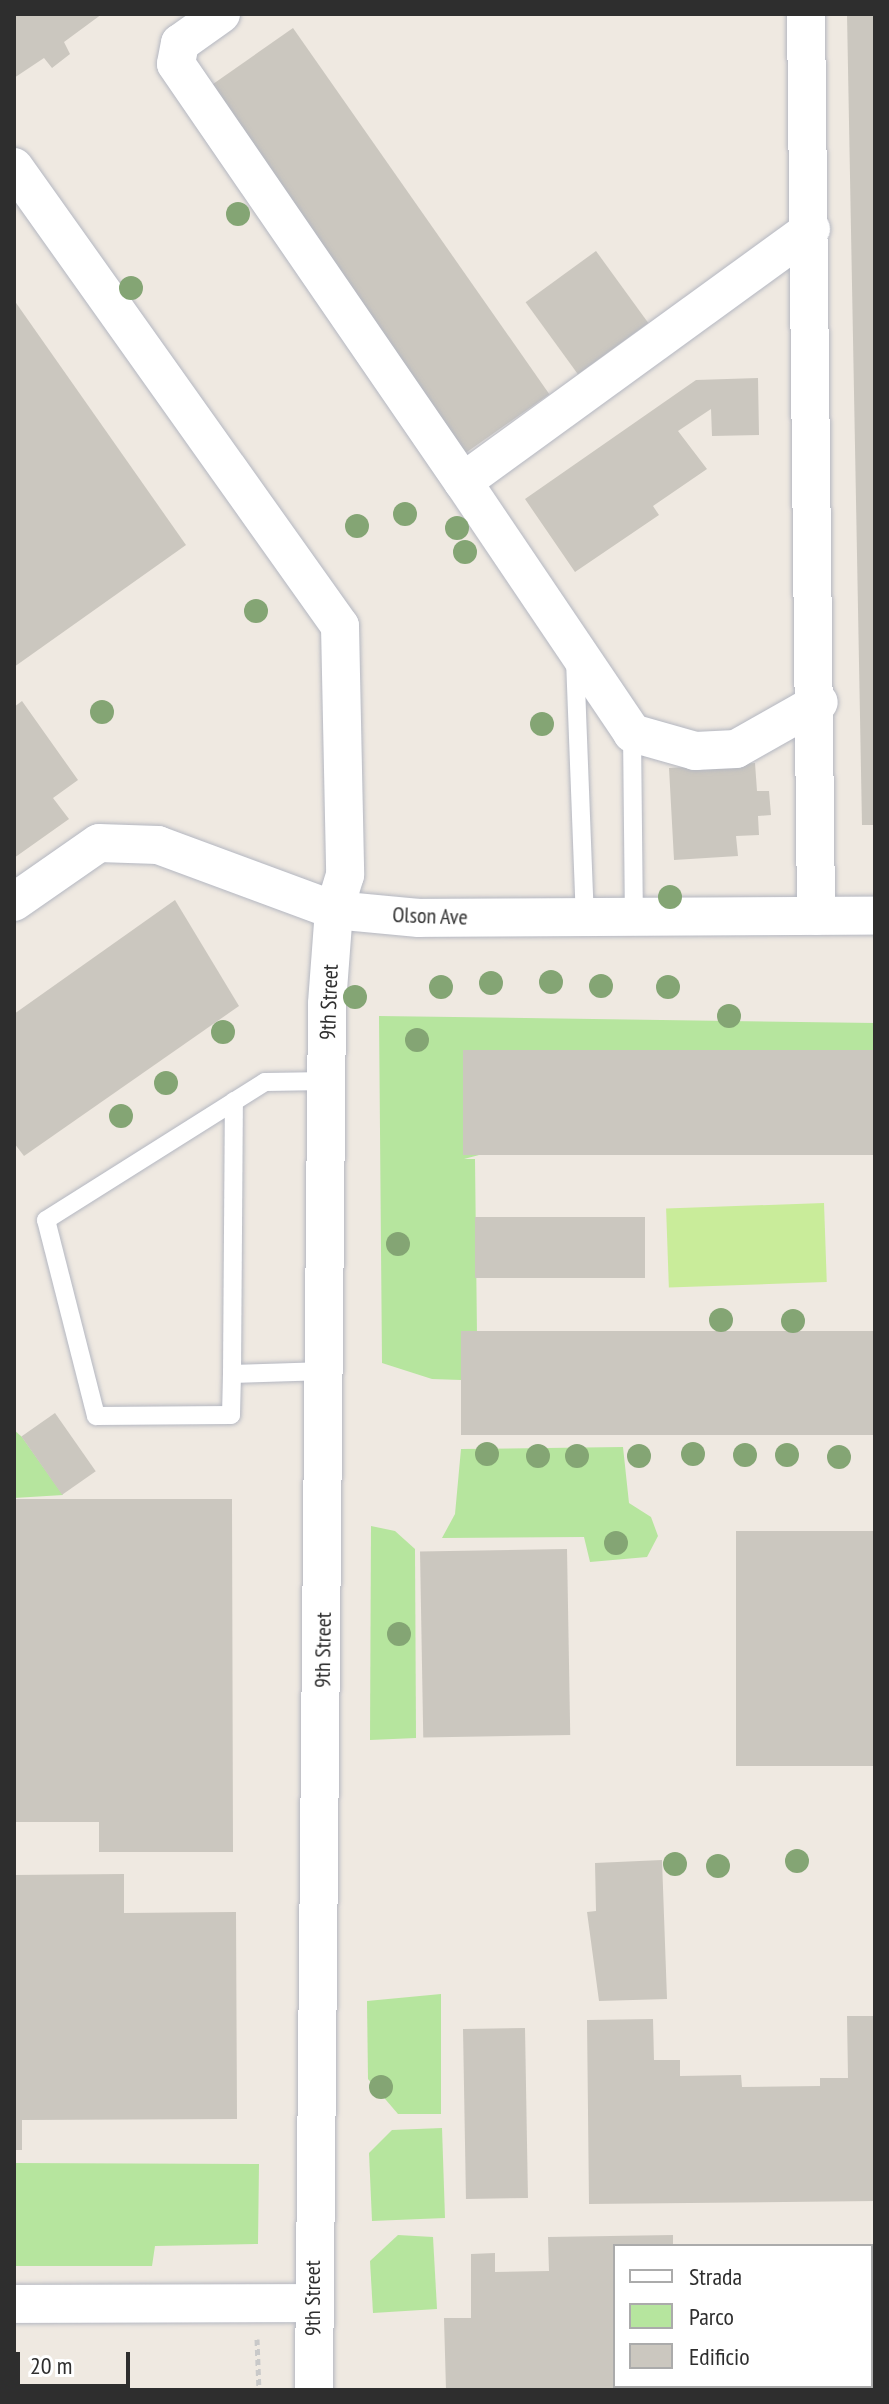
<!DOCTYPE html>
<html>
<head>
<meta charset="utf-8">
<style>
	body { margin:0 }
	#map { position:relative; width:889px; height:2404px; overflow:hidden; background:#efe9e1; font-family:"PT Sans Narrow",sans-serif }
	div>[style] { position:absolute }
	.green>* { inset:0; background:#b6e59e }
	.pitch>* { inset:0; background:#c9ec9a; transform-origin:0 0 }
	.building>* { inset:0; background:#cbc7bf; transform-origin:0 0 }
	.path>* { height:5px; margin-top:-2.5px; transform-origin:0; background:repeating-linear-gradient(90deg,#c9c9c9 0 6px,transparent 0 10px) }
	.roads { filter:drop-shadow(0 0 2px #b4b7c1) drop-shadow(0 0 2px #b4b7c1) }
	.lane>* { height:18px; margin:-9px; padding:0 9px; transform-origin:9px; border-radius:9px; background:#fff }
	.street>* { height:38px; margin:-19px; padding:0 19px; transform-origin:19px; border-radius:19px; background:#fff }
	.trees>* { width:24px; height:24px; margin:-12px; border-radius:50%; background:#84a574 }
	span { translate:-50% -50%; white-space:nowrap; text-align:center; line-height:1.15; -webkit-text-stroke:7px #fff; paint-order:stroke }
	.street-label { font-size:22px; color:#2e2e2e }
	.frame { position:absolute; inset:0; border:16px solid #2e2e2e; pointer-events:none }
	.legend { position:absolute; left:613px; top:2244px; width:260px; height:144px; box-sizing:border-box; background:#fff; border:2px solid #ababab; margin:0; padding:10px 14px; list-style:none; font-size:24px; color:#2e2e2e }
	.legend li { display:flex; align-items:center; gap:16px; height:40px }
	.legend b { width:40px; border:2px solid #ababab }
	.scale { position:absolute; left:16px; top:2352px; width:114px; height:36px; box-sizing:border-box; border:4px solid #2e2e2e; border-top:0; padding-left:10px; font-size:24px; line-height:28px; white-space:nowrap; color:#2e2e2e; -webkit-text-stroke:6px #fff; paint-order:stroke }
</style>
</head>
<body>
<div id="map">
	<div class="green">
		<div style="clip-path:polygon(379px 1016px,875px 1023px,875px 1050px,464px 1159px,475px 1159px,477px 1335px,461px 1336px,461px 1380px,432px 1379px,382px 1363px)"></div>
		<div style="clip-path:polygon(14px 1430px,22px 1437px,63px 1495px,14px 1498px)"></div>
		<div style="clip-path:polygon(623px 1447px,629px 1503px,651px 1517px,658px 1536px,647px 1557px,590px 1562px,584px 1537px,442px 1538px,455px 1514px,461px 1449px)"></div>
		<div style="clip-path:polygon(371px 1526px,395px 1531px,415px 1549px,416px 1738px,370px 1740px)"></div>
		<div style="clip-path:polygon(441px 1994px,441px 2114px,398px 2114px,368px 2079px,367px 2001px)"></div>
		<div style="clip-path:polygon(442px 2128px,445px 2218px,372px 2221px,369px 2153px,392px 2130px)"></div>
		<div style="clip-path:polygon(14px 2163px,259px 2164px,258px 2244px,155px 2246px,152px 2266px,14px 2266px)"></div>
		<div style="clip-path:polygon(398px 2235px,433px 2237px,437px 2309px,373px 2313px,370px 2261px)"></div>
	</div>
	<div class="pitch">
		<div style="left:824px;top:1203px;width:79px;height:158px;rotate:88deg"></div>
	</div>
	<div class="building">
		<div style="clip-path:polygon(14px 14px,102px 14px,64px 42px,70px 54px,52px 68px,44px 58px,14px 78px)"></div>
		<div style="clip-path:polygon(847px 14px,875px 14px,875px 825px,862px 825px)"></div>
		<div style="left:293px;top:28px;width:447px;height:105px;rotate:55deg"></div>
		<div style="left:596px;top:251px;width:89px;height:87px;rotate:54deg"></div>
		<div style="clip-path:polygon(14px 300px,186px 545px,14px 667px)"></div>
		<div style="clip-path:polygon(758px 378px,759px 435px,712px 436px,711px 409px,678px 431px,707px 469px,653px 506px,659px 515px,575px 572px,525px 499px,696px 380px)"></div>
		<div style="clip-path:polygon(22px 701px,78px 780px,53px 798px,69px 819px,14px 858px,14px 707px)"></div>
		<div style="clip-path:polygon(755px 763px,757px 791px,769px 791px,771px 815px,758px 816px,759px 835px,736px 836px,738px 856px,674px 860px,669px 768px)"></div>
		<div style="clip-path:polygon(175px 900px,239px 1006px,24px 1156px,14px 1143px,14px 1014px)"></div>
		<div style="left:875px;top:1050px;width:105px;height:412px;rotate:90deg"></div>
		<div style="left:475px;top:1217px;width:170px;height:61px"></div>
		<div style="left:875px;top:1331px;width:104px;height:414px;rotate:90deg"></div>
		<div style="left:55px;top:1413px;width:71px;height:41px;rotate:55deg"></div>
		<div style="clip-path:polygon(14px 1499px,232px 1499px,233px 1852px,99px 1852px,99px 1822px,14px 1822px)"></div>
		<div style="left:736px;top:1531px;width:139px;height:235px"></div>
		<div style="left:567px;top:1549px;width:186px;height:147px;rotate:89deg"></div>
		<div style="clip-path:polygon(662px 1860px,667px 1999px,599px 2001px,587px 1912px,596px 1911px,595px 1863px)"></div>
		<div style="clip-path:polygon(124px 1874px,124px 1913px,236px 1912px,237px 2119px,22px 2120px,22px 2150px,14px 2150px,14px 1875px)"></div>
		<div style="clip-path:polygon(847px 2016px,875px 2016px,875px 2201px,589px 2204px,587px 2020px,653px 2019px,654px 2060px,680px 2060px,680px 2076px,741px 2075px,742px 2087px,820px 2086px,820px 2078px,848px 2078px)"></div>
		<div style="left:525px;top:2028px;width:170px;height:62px;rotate:89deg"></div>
		<div style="clip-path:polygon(673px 2235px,673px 2246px,615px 2246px,615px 2386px,871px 2386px,875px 2311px,875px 2390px,446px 2390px,444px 2318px,471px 2318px,471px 2254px,495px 2253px,495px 2272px,549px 2271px,548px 2237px)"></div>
	</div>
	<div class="path">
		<div style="left:257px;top:2339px;width:51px;rotate:87.8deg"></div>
	</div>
	<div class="roads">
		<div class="lane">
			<div style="left:575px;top:660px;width:257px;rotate:87.8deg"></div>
			<div style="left:632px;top:733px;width:184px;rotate:89.4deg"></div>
			<div style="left:326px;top:1371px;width:94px;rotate:178.2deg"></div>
			<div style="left:232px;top:1374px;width:41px;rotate:91.4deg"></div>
			<div style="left:231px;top:1415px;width:135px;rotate:179.6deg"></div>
			<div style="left:96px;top:1416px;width:202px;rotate:-104.3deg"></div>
			<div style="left:46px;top:1220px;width:259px;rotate:-32.2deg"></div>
			<div style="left:265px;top:1082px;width:62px;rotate:-0.9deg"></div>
			<div style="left:232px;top:1374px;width:273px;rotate:-89.6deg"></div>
		</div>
		<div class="street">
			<div style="left:221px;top:14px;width:50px;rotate:144.7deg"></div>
			<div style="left:180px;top:43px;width:21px;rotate:101deg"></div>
			<div style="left:176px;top:64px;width:507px;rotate:55.53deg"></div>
			<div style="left:806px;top:14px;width:902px;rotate:89.36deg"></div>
			<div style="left:14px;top:167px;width:563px;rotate:54.62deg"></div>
			<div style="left:340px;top:626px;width:249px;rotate:88.8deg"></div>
			<div style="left:345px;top:875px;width:37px;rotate:107deg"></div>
			<div style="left:334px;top:910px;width:94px;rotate:94.3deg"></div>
			<div style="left:327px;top:1004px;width:1386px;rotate:90.54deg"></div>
			<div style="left:811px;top:229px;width:430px;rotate:144deg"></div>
			<div style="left:463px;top:482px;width:303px;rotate:56deg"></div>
			<div style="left:632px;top:733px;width:66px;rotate:15.9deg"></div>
			<div style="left:695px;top:751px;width:41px;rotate:-2.8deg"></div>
			<div style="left:736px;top:749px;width:95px;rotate:-29.5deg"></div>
			<div style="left:14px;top:902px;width:103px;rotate:-34.8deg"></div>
			<div style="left:99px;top:843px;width:59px;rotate:1.9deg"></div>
			<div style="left:158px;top:845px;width:188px;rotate:20.3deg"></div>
			<div style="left:334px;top:910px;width:85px;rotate:5.4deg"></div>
			<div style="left:419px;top:918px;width:456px;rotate:-0.3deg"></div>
			<div style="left:14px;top:2304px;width:299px;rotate:-0.2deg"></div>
		</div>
	</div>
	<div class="trees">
		<div style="left:238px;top:214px"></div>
		<div style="left:131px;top:288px"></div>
		<div style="left:405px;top:514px"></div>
		<div style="left:357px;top:526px"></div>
		<div style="left:457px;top:528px"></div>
		<div style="left:465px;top:552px"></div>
		<div style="left:256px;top:611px"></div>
		<div style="left:102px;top:712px"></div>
		<div style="left:542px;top:724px"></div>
		<div style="left:670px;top:897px"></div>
		<div style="left:551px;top:982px"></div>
		<div style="left:491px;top:983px"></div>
		<div style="left:601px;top:986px"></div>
		<div style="left:441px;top:987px"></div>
		<div style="left:668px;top:987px"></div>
		<div style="left:355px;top:997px"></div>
		<div style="left:729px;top:1016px"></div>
		<div style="left:223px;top:1032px"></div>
		<div style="left:417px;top:1040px"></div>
		<div style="left:166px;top:1083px"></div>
		<div style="left:121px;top:1116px"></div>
		<div style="left:398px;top:1244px"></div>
		<div style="left:721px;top:1320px"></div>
		<div style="left:793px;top:1321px"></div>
		<div style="left:487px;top:1454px"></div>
		<div style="left:693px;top:1454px"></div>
		<div style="left:745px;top:1455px"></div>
		<div style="left:787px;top:1455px"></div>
		<div style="left:538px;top:1456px"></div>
		<div style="left:577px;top:1456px"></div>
		<div style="left:639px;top:1456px"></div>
		<div style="left:839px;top:1457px"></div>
		<div style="left:616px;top:1543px"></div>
		<div style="left:399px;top:1634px"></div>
		<div style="left:797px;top:1861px"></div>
		<div style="left:675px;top:1864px"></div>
		<div style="left:718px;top:1866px"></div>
		<div style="left:381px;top:2087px"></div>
	</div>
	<div class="street-label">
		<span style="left:430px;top:916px;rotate:2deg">Olson Ave</span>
		<span style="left:329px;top:1002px;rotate:-88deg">9th Street</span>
		<span style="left:323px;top:1650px;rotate:-89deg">9th Street</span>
		<span style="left:313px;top:2298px;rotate:-90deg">9th Street</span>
	</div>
	<div class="frame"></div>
	<ul class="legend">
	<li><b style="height:10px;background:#fff"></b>Strada</li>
	<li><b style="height:22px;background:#b6e59e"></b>Parco</li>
	<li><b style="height:22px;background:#cbc7bf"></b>Edificio</li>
	</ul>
	<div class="scale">20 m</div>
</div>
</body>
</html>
